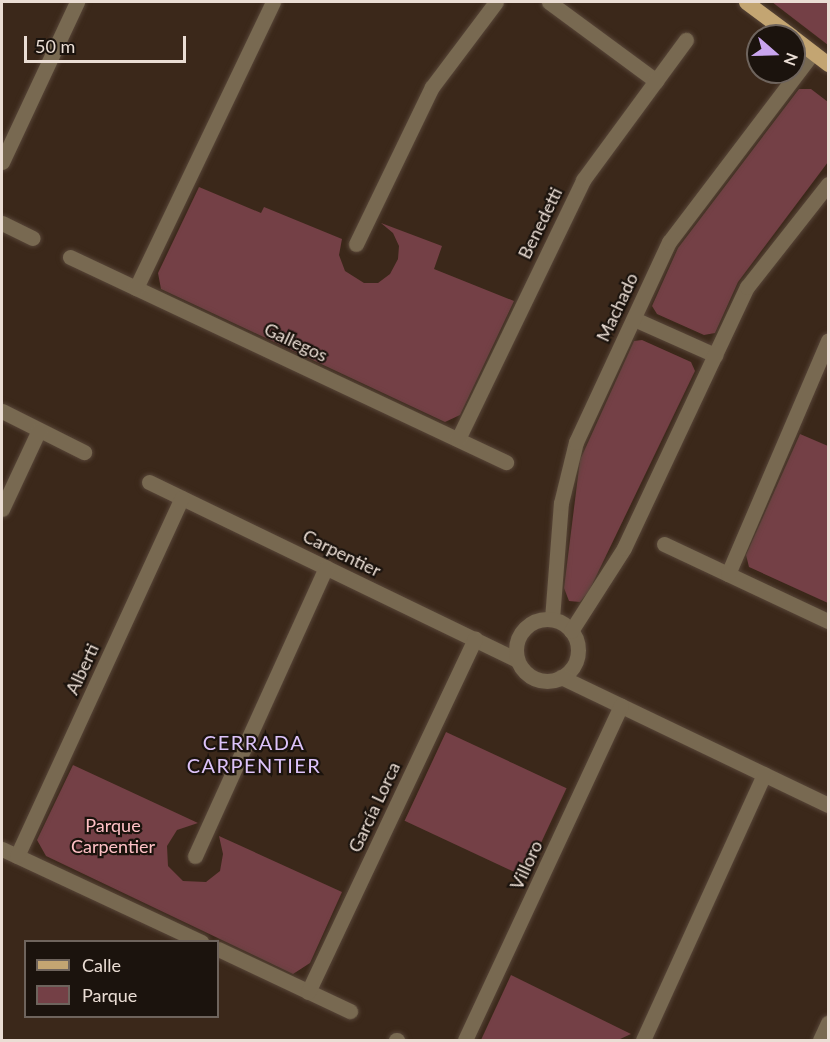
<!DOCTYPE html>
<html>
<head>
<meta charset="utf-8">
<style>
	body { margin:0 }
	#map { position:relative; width:830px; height:1042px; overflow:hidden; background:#3b281a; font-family:Lato,sans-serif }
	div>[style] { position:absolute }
	.green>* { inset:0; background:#744046; transform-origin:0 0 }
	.roads { filter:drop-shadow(0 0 2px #574538) drop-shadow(0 0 2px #574538) }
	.minor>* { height:15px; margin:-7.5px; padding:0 7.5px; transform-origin:7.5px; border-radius:7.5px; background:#786951 }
	.minor>.ring { margin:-7.5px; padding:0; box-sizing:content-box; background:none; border:15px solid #786951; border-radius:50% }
	.major>* { height:15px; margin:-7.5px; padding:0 7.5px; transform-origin:7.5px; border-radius:7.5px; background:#c3a572 }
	span { translate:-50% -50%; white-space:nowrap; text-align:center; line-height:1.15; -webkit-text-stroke:4.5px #1b130d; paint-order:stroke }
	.street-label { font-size:18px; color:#eaddd4 }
	.park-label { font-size:18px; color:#ffc1c6 }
	.neighbourhood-label { font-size:20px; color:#ddc3fa; letter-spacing:1.5px }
	.frame { position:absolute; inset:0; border:3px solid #eaddd4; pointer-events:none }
	.legend { position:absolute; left:24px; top:940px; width:195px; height:78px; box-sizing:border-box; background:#1b130d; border:2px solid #6e645d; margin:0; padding:8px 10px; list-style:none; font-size:18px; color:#eaddd4 }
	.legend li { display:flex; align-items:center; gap:12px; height:30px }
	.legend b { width:30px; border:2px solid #6e645d }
	.north { position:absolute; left:746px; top:24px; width:60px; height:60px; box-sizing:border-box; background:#1b130d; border:2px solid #6e645d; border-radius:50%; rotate:110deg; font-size:16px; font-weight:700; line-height:24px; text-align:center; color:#eaddd4 }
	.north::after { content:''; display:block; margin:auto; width:21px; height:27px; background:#c9a5ee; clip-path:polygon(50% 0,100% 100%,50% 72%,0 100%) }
	.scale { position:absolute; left:24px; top:36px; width:162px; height:27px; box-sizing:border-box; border:3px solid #eaddd4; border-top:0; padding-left:8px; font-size:18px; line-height:21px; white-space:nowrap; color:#eaddd4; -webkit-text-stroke:4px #1b130d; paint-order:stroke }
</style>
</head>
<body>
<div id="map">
	<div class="green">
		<div style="clip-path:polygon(772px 2px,828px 2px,828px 45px)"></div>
		<div style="clip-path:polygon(799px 89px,811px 89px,828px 102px,828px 162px,738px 282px,715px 333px,704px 335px,657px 314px,652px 306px,678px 248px)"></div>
		<div style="clip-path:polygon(199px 187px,261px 213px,264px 207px,342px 239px,339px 255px,345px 271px,364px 283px,378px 283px,390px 274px,398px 259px,399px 246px,393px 233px,381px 223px,442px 246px,434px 269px,514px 301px,460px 415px,445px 422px,161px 289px,158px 273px)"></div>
		<div style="clip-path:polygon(642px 340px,691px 362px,695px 371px,589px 591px,580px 602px,569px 601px,564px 588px,580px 460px,634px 341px)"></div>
		<div style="clip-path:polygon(800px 434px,828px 446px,828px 603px,749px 567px,746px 555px)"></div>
		<div style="left:446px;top:732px;width:133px;height:98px;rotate:25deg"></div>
		<div style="clip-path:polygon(73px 765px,198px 823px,177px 830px,167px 846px,168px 866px,183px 881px,206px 882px,220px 871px,223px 854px,219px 836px,342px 892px,310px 963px,293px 974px,46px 856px,37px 840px)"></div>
		<div style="clip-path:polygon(511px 975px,631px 1034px,618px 1040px,481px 1040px)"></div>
	</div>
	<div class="roads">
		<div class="minor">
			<div style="left:549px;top:2px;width:133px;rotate:36.4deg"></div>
			<div style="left:2px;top:162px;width:177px;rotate:-64.9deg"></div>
			<div style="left:2px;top:223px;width:34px;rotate:26deg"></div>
			<div style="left:356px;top:244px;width:174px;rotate:-64.2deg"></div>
			<div style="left:432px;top:87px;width:106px;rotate:-53deg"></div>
			<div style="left:70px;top:257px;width:482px;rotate:25.2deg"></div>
			<div style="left:136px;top:288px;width:317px;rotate:-64.4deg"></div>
			<div style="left:634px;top:319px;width:89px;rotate:24deg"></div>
			<div style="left:2px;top:411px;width:92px;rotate:26.6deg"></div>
			<div style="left:458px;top:439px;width:288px;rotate:-64.2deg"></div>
			<div style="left:583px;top:180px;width:174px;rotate:-53.7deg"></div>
			<div style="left:149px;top:482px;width:409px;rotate:25.8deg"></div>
			<div style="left:2px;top:509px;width:87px;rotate:-64.9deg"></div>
			<div style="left:664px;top:544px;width:181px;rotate:25.2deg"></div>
			<div style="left:728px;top:574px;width:254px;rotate:-66.8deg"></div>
			<div style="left:552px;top:619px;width:116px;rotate:-85.6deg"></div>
			<div style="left:561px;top:503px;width:63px;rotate:-76.2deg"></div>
			<div style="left:576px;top:442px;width:221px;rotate:-65.1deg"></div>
			<div style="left:669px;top:242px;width:238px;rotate:-52.8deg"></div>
			<div class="ring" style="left:516px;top:619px;width:47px;height:47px"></div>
			<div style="left:571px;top:631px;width:98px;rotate:-57.4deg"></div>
			<div style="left:624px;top:548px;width:289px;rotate:-64.8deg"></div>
			<div style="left:747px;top:287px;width:131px;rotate:-51.8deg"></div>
			<div style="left:561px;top:677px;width:296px;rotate:25.6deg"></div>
			<div style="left:2px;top:849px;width:220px;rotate:25deg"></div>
			<div style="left:17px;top:856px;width:394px;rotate:-65.3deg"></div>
			<div style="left:195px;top:856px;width:317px;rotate:-65.6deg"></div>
			<div style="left:218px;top:949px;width:146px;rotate:25.2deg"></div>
			<div style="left:308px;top:992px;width:391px;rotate:-64.7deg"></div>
			<div style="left:396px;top:1040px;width:1px"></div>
			<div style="left:465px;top:1040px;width:369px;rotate:-65deg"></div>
			<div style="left:643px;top:1040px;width:292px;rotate:-65.5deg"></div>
			<div style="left:820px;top:1040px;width:19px;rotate:-65deg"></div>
		</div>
		<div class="major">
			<div style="left:746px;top:2px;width:57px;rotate:36.5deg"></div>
			<div style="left:794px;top:38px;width:43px;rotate:37.4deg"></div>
		</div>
	</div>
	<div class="street-label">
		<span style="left:540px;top:223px;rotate:-64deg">Benedetti</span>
		<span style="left:617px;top:307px;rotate:-65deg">Machado</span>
		<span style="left:296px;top:342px;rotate:25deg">Gallegos</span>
		<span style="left:342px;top:553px;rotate:26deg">Carpentier</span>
		<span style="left:82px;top:669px;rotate:-65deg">Alberti</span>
		<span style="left:374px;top:807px;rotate:-65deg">García Lorca</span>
		<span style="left:526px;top:865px;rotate:-65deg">Villoro</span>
	</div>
	<div class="park-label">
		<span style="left:113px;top:836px">Parque<br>Carpentier</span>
	</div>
	<div class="neighbourhood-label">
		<span style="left:254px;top:754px">CERRADA<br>CARPENTIER</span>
	</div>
	<div class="frame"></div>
	<ul class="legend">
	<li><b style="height:8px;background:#c3a572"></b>Calle</li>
	<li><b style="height:16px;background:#744046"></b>Parque</li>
	</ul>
	<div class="north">N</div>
	<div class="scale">50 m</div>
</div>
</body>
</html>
